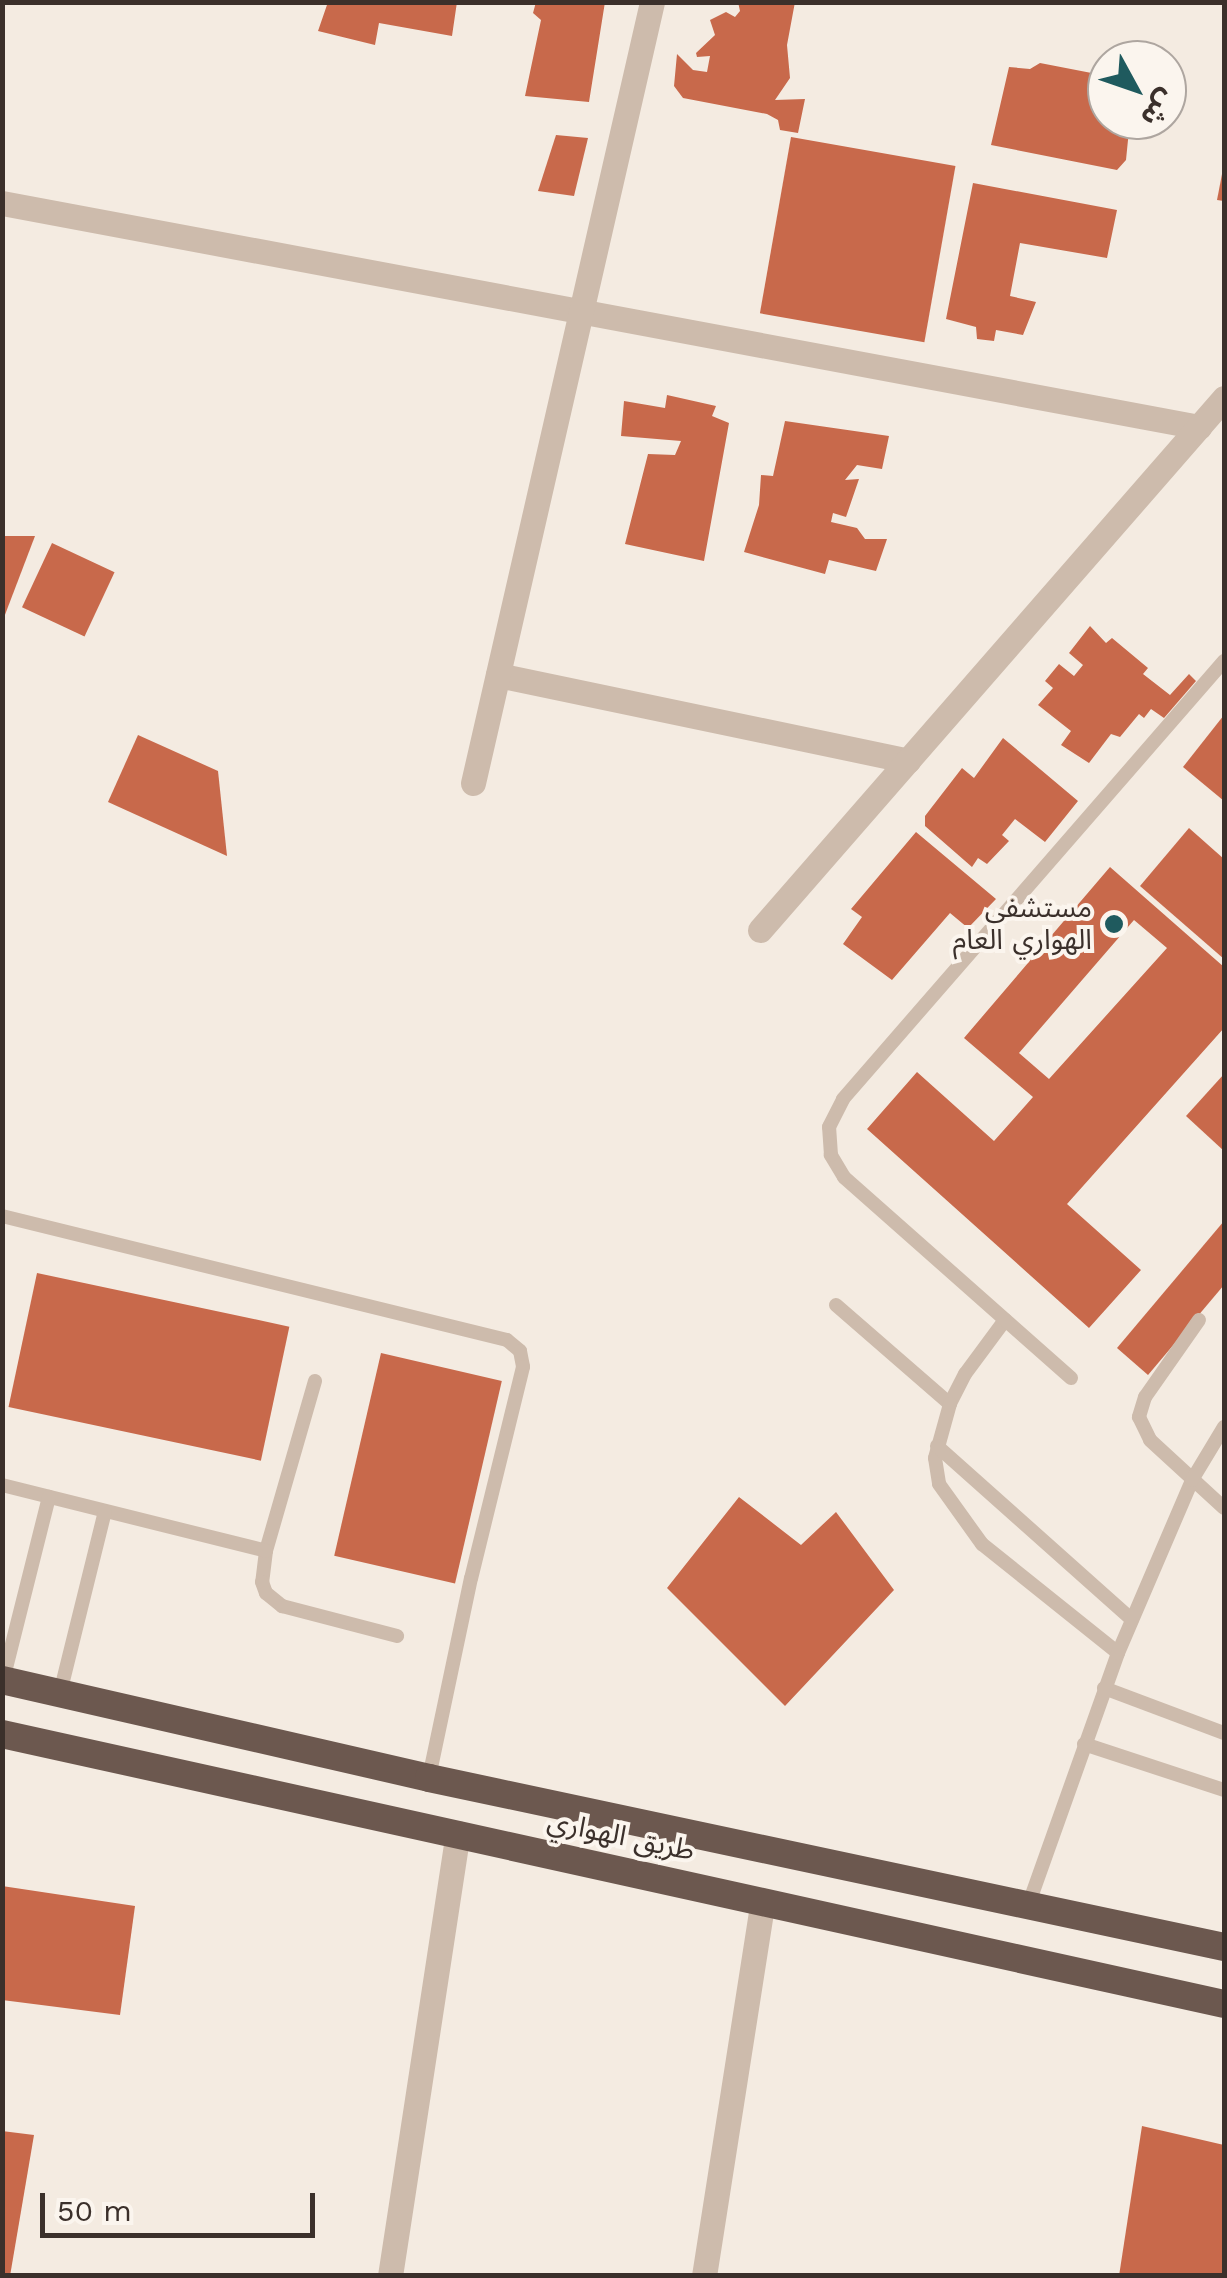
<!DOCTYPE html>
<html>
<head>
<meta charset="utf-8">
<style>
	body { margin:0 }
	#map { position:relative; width:1227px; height:2278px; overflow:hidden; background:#f4ebe1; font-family:"Work Sans","Noto Sans Arabic",sans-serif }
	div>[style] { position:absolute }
	.building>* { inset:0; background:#c8694b; transform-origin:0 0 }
	.service>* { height:14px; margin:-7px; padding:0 7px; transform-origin:7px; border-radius:7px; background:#cdbbac }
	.minor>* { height:25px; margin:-12.5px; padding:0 12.5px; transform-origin:12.5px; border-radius:12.5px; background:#cdbbac }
	.trunk>* { height:28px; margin:-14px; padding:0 14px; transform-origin:14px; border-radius:14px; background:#6c584f }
	.dots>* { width:28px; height:28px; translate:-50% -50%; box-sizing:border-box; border:5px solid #fbf5ee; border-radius:50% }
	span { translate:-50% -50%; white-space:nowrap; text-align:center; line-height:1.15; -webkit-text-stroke:8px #fbf5ee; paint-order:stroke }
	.poi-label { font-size:28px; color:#3b302b }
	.right { translate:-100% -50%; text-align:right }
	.street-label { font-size:28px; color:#3b302b }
	.frame { position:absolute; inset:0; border:5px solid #3b302b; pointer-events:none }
	.north { position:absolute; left:1087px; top:40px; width:100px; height:100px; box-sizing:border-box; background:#fbf5ee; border:2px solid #aea6a0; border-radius:50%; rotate:130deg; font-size:28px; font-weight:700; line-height:40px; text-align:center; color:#3b302b }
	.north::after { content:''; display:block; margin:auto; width:35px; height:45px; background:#1f5a5e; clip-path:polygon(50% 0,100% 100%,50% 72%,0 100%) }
	.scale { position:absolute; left:40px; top:2193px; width:275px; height:45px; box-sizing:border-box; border:5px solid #3b302b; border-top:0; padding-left:12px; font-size:30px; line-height:35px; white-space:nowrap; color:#3b302b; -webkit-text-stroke:8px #fbf5ee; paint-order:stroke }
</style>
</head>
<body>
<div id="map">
	<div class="building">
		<div style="clip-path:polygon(328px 2px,457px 2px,452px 36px,379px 23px,375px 45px,318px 31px)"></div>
		<div style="clip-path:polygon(536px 2px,605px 2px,589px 102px,525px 96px,541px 20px,533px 13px)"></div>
		<div style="clip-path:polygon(738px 2px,795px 2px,787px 45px,790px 78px,775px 100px,805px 99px,798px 133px,780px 130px,778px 120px,767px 114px,683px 98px,674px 86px,677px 54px,693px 70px,707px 72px,710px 56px,697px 57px,696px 53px,715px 35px,710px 20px,726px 12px,735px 17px,740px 11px)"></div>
		<div style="clip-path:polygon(1040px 63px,1107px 76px,1107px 120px,1130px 120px,1126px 160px,1117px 170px,991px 145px,1009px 67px,1030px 69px)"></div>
		<div style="clip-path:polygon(556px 135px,588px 138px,574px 196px,538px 191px)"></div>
		<div style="left:791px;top:137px;width:167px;height:179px;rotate:10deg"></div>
		<div style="clip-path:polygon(1223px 169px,1224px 169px,1224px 201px,1217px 200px)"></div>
		<div style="clip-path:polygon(973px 183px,1117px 210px,1107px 258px,1020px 243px,1010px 296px,1036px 302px,1023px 335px,996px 330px,994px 341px,977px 339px,976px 327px,946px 319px)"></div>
		<div style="clip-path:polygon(667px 395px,716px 406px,712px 416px,729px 423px,704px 561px,625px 544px,648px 454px,675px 455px,681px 441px,621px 436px,624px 401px,665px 408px)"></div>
		<div style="clip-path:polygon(785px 421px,889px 436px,882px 469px,857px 465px,845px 480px,859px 479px,846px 517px,833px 513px,831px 522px,857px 528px,865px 539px,887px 539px,876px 571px,829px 560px,825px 574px,744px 552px,759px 505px,761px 475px,773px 476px)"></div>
		<div style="clip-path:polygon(2px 536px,35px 536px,3px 620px,2px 620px)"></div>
		<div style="left:52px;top:543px;width:69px;height:71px;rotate:25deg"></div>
		<div style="clip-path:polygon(1090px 626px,1106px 643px,1112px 638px,1148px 668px,1143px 674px,1170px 695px,1189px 674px,1196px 681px,1164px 718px,1151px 709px,1144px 718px,1139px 714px,1120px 737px,1111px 734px,1089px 763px,1061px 745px,1071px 731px,1038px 705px,1053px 688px,1045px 681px,1059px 664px,1074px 676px,1083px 665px,1069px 653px)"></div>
		<div style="clip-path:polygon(1224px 715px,1224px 801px,1183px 767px)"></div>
		<div style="clip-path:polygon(138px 735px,218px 771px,227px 856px,108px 802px)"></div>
		<div style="clip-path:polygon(1003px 738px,1078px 801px,1045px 842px,1015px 819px,1002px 835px,1009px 841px,987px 864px,978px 858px,972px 867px,925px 826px,925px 816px,962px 768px,974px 778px)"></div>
		<div style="clip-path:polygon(1189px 828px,1224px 859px,1224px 959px,1140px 886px)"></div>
		<div style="clip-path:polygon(916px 832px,996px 899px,968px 928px,950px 913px,892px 980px,843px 944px,862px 917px,851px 909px)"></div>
		<div style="clip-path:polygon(evenodd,1110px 867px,1224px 967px,1224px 1028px,1067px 1204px,1141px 1270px,1089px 1328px,867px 1129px,917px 1072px,994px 1141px,1033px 1097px,964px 1038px,1110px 867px,1134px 920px,1167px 948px,1049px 1079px,1019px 1053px,1134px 920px)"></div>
		<div style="clip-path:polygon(1224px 1074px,1224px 1151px,1186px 1116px)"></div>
		<div style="clip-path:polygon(1224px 1221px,1224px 1285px,1148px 1375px,1117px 1348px)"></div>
		<div style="left:37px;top:1273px;width:258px;height:137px;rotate:12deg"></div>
		<div style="left:381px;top:1353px;width:124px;height:208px;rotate:13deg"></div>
		<div style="clip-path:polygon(739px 1497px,801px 1545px,836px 1512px,894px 1590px,785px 1706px,667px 1588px)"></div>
		<div style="clip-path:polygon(2px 1886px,135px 1906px,120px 2015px,2px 2000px)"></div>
		<div style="clip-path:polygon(1142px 2126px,1224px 2145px,1224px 2276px,1119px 2276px)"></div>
		<div style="clip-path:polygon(2px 2131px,34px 2135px,10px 2276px,2px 2276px)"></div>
	</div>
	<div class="service">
		<div style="left:2px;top:1216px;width:520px;rotate:13.8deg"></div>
		<div style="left:507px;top:1340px;width:17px;rotate:40deg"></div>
		<div style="left:520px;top:1351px;width:16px;rotate:79deg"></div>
		<div style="left:523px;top:1367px;width:217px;rotate:103.8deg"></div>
		<div style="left:471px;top:1578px;width:204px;rotate:101.9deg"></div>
		<div style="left:836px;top:1305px;width:151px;rotate:41deg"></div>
		<div style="left:1005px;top:1320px;width:67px;rotate:126.5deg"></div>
		<div style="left:965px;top:1374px;width:34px;rotate:117deg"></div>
		<div style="left:950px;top:1404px;width:56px;rotate:105.5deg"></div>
		<div style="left:935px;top:1458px;width:26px;rotate:81deg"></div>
		<div style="left:939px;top:1484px;width:74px;rotate:54.4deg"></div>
		<div style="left:982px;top:1544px;width:174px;rotate:38.7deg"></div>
		<div style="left:1199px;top:1320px;width:94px;rotate:125deg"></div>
		<div style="left:1145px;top:1397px;width:21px;rotate:107deg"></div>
		<div style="left:1139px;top:1417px;width:25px;rotate:64deg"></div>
		<div style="left:1150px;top:1440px;width:100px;rotate:42.6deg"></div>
		<div style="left:1071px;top:1378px;width:303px;rotate:-138.5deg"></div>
		<div style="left:844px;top:1177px;width:26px;rotate:-121deg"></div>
		<div style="left:831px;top:1155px;width:28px;rotate:-94deg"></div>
		<div style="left:829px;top:1127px;width:31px;rotate:-63deg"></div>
		<div style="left:843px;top:1099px;width:581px;rotate:-48.98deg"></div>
		<div style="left:315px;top:1381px;width:177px;rotate:106.1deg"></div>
		<div style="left:266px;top:1551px;width:31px;rotate:97deg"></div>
		<div style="left:262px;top:1582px;width:12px;rotate:70deg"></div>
		<div style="left:266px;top:1593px;width:21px;rotate:39deg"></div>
		<div style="left:282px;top:1606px;width:119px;rotate:14.6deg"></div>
		<div style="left:937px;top:1446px;width:261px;rotate:41.7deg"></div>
		<div style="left:2px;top:1485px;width:272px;rotate:14deg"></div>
		<div style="left:3px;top:1680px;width:189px;rotate:-75.9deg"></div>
		<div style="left:1104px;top:1688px;width:128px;rotate:20.6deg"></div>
		<div style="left:60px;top:1693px;width:187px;rotate:-76.1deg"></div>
		<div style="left:1084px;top:1744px;width:147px;rotate:18.2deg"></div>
		<div style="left:1029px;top:1903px;width:265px;rotate:-70.4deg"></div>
		<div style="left:1118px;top:1653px;width:188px;rotate:-66.8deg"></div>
		<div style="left:1192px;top:1480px;width:62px;rotate:-58.9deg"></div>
	</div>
	<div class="minor">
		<div style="left:2px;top:203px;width:1218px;rotate:10.6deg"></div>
		<div style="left:498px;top:675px;width:419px;rotate:11.8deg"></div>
		<div style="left:473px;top:783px;width:801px;rotate:-77.09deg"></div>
		<div style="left:760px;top:930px;width:706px;rotate:-48.91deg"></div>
		<div style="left:390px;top:2276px;width:448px;rotate:-81.3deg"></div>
		<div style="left:704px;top:2276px;width:380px;rotate:-81.1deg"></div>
	</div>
	<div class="trunk">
		<div style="left:2px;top:1680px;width:438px;rotate:12.9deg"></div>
		<div style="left:429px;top:1778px;width:813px;rotate:12deg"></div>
		<div style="left:2px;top:1734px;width:1251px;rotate:12.46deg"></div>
	</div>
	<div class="dots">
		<div style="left:1114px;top:924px;background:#1f5a5e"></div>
	</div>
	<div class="poi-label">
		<span class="right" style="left:1092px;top:924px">مستشفي<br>الهواري العام</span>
	</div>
	<div class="street-label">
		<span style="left:621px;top:1836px;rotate:12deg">طريق الهواري</span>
	</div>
	<div class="frame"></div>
	<div class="north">ش</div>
	<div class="scale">50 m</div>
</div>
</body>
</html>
